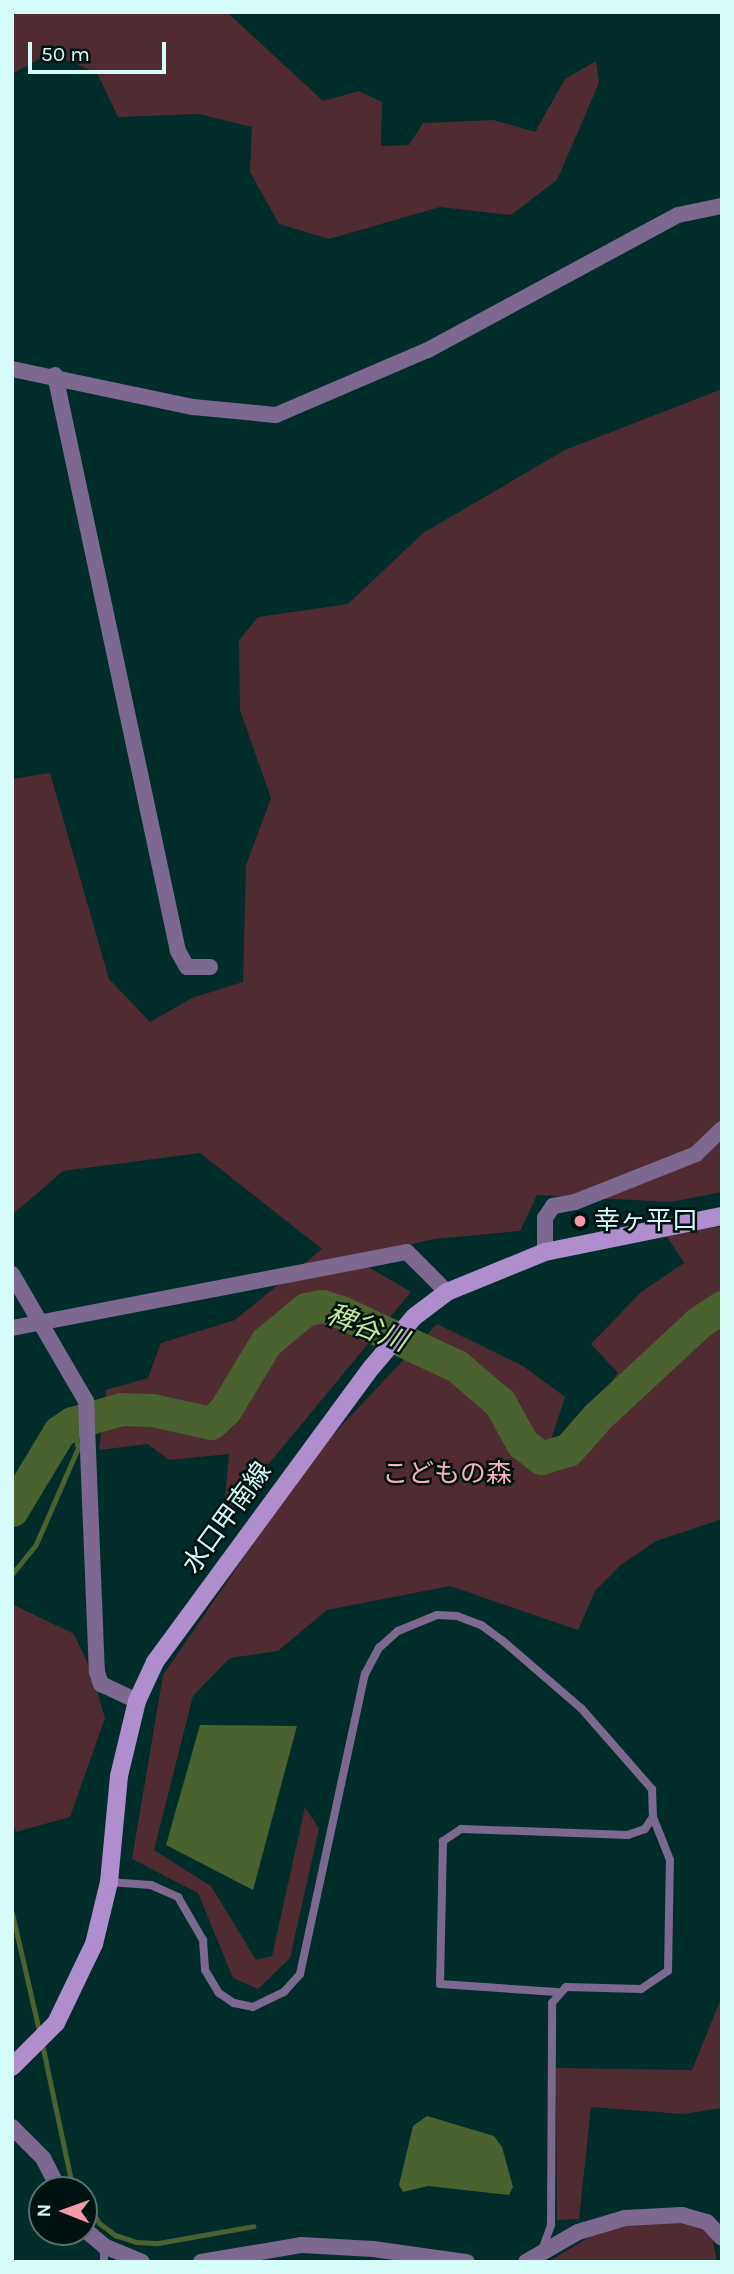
<!DOCTYPE html>
<html>
<head>
<meta charset="utf-8">
<style>
	body { margin:0 }
	#map { position:relative; width:734px; height:2274px; overflow:hidden; background:#002c29; font-family:Karla,"Noto Sans JP",sans-serif }
	div>[style] { position:absolute }
	.green>* { inset:0; background:#502b32 }
	.water>* { inset:0; background:#4a622d }
	.stream>* { height:5px; margin:-2.5px; padding:0 2.5px; transform-origin:2.5px; border-radius:2.5px; background:#4a622d }
	.river>* { height:33px; margin:-16.5px; padding:0 16.5px; transform-origin:16.5px; border-radius:16.5px; background:#4a622d }
	.service>* { height:8px; margin:-4px; padding:0 4px; transform-origin:4px; border-radius:4px; background:#7d688f }
	.minor>* { height:16px; margin:-8px; padding:0 8px; transform-origin:8px; border-radius:8px; background:#7d688f }
	.secondary>* { height:18px; margin:-9px; padding:0 9px; transform-origin:9px; border-radius:9px; background:#b08dcc }
	.dots>* { width:19px; height:19px; translate:-50% -50%; box-sizing:border-box; border:4px solid #001210; border-radius:50% }
	span { translate:-50% -50%; white-space:nowrap; text-align:center; line-height:1.15; -webkit-text-stroke:5px #001210; paint-order:stroke }
	.poi-label { font-size:26px; color:#d5fcf8 }
	.left { translate:0 -50%; text-align:left }
	.park-label { font-size:26px; color:#fcb0bc }
	.street-label { font-size:26px; color:#d5fcf8 }
	.water-label { font-size:28px; color:#c3e998; font-style:italic }
	.frame { position:absolute; inset:0; border:14px solid #d5fcf8; pointer-events:none }
	.north { position:absolute; left:28px; top:2176px; width:70px; height:70px; box-sizing:border-box; background:#001210; border:2px solid #55706d; border-radius:50%; rotate:271deg; font-size:19px; font-weight:700; line-height:28px; text-align:center; color:#d5fcf8 }
	.north::after { content:''; display:block; margin:auto; width:24px; height:32px; background:#f39aa9; clip-path:polygon(50% 0,100% 100%,50% 72%,0 100%) }
	.scale { position:absolute; left:28px; top:42px; width:138px; height:32px; box-sizing:border-box; border:4px solid #d5fcf8; border-top:0; padding-left:9px; font-size:21px; line-height:24px; white-space:nowrap; color:#d5fcf8; -webkit-text-stroke:5px #001210; paint-order:stroke }
</style>
</head>
<body>
<div id="map">
	<div class="green">
		<div style="clip-path:polygon(25px 12px,227px 12px,323px 101px,359px 91px,382px 102px,381px 146px,409px 145px,423px 123px,494px 120px,535px 132px,565px 79px,596px 61px,599px 83px,557px 180px,511px 215px,440px 207px,329px 239px,279px 224px,250px 172px,252px 127px,199px 114px,118px 117px,97px 73px,50px 53px,12px 74px,12px 15px)"></div>
		<div style="clip-path:polygon(722px 389px,722px 1192px,671px 1202px,537px 1195px,520px 1231px,434px 1239px,353px 1258px,411px 1292px,223px 1519px,229px 1454px,169px 1460px,148px 1444px,99px 1450px,106px 1390px,148px 1378px,161px 1343px,235px 1320px,322px 1249px,200px 1153px,63px 1171px,12px 1215px,12px 779px,50px 773px,109px 979px,150px 1022px,192px 998px,243px 982px,246px 865px,271px 798px,240px 710px,239px 640px,258px 617px,348px 604px,423px 533px,565px 450px)"></div>
		<div style="clip-path:polygon(722px 1226px,722px 1519px,656px 1541px,622px 1564px,595px 1591px,578px 1630px,450px 1586px,327px 1610px,278px 1651px,230px 1658px,193px 1696px,154px 1850px,211px 1886px,256px 1960px,272px 1956px,305px 1807px,319px 1829px,290px 1958px,258px 1989px,233px 1978px,198px 1893px,132px 1859px,163px 1675px,314px 1455px,437px 1324px,523px 1366px,565px 1397px,552px 1437px,569px 1441px,618px 1373px,591px 1344px,641px 1292px,684px 1263px,666px 1235px)"></div>
		<div style="clip-path:polygon(12px 1604px,74px 1634px,90px 1668px,105px 1718px,70px 1817px,16px 1832px,12px 1821px)"></div>
		<div style="clip-path:polygon(722px 1996px,722px 2108px,683px 2114px,591px 2107px,579px 2219px,557px 2220px,556px 2068px,692px 2070px)"></div>
		<div style="clip-path:polygon(635px 2223px,699px 2223px,712px 2237px,717px 2262px,548px 2262px,599px 2231px)"></div>
	</div>
	<div class="water">
		<div style="clip-path:polygon(200px 1725px,297px 1726px,253px 1890px,166px 1845px)"></div>
		<div style="clip-path:polygon(427px 2116px,494px 2136px,502px 2147px,513px 2187px,509px 2195px,428px 2186px,403px 2192px,399px 2185px,413px 2126px)"></div>
	</div>
	<div class="stream">
		<div style="left:12px;top:1574px;width:38px;rotate:-51deg"></div>
		<div style="left:36px;top:1544px;width:105px;rotate:-66.4deg"></div>
		<div style="left:78px;top:1448px;width:26px;rotate:-103deg"></div>
		<div style="left:12px;top:1913px;width:125px;rotate:77.1deg"></div>
		<div style="left:42px;top:2044px;width:139px;rotate:78deg"></div>
		<div style="left:71px;top:2180px;width:12px;rotate:55deg"></div>
		<div style="left:84px;top:2199px;width:28px;rotate:58deg"></div>
		<div style="left:99px;top:2223px;width:20px;rotate:37deg"></div>
		<div style="left:115px;top:2235px;width:22px;rotate:18deg"></div>
		<div style="left:136px;top:2242px;width:22px;rotate:3deg"></div>
		<div style="left:158px;top:2243px;width:97px;rotate:-10deg"></div>
	</div>
	<div class="river">
		<div style="left:12px;top:1510px;width:91px;rotate:-58.9deg"></div>
		<div style="left:59px;top:1432px;width:16px;rotate:-35deg"></div>
		<div style="left:72px;top:1423px;width:51px;rotate:-15.9deg"></div>
		<div style="left:121px;top:1409px;width:31px;rotate:2deg"></div>
		<div style="left:152px;top:1410px;width:60px;rotate:12.4deg"></div>
		<div style="left:211px;top:1423px;width:19px;rotate:-43deg"></div>
		<div style="left:225px;top:1410px;width:79px;rotate:-58.9deg"></div>
		<div style="left:266px;top:1342px;width:52px;rotate:-39.5deg"></div>
		<div style="left:306px;top:1309px;width:16px;rotate:-11deg"></div>
		<div style="left:322px;top:1306px;width:20px;rotate:18deg"></div>
		<div style="left:341px;top:1312px;width:128px;rotate:25deg"></div>
		<div style="left:457px;top:1366px;width:57px;rotate:40.7deg"></div>
		<div style="left:500px;top:1403px;width:46px;rotate:61.2deg"></div>
		<div style="left:522px;top:1443px;width:24px;rotate:38deg"></div>
		<div style="left:541px;top:1458px;width:28px;rotate:-17deg"></div>
		<div style="left:568px;top:1450px;width:45px;rotate:-48.6deg"></div>
		<div style="left:598px;top:1416px;width:138px;rotate:-42.9deg"></div>
		<div style="left:699px;top:1322px;width:27px;rotate:-33deg"></div>
	</div>
	<div class="service">
		<div style="left:109px;top:1882px;width:42px;rotate:4.1deg"></div>
		<div style="left:151px;top:1885px;width:30px;rotate:24deg"></div>
		<div style="left:178px;top:1897px;width:50px;rotate:59.8deg"></div>
		<div style="left:203px;top:1940px;width:30px;rotate:86deg"></div>
		<div style="left:205px;top:1970px;width:27px;rotate:59deg"></div>
		<div style="left:219px;top:1993px;width:18px;rotate:34deg"></div>
		<div style="left:234px;top:2003px;width:19px;rotate:12deg"></div>
		<div style="left:253px;top:2007px;width:34px;rotate:-26deg"></div>
		<div style="left:284px;top:1992px;width:24px;rotate:-48deg"></div>
		<div style="left:300px;top:1974px;width:307px;rotate:-77.8deg"></div>
		<div style="left:365px;top:1674px;width:30px;rotate:-62deg"></div>
		<div style="left:379px;top:1648px;width:25px;rotate:-42deg"></div>
		<div style="left:398px;top:1631px;width:42px;rotate:-22.3deg"></div>
		<div style="left:437px;top:1615px;width:20px;rotate:3deg"></div>
		<div style="left:457px;top:1616px;width:26px;rotate:21deg"></div>
		<div style="left:481px;top:1625px;width:27px;rotate:36deg"></div>
		<div style="left:503px;top:1641px;width:103px;rotate:40.7deg"></div>
		<div style="left:581px;top:1708px;width:108px;rotate:48.8deg"></div>
		<div style="left:652px;top:1789px;width:28px;rotate:88deg"></div>
		<div style="left:653px;top:1817px;width:14px;rotate:124deg"></div>
		<div style="left:645px;top:1829px;width:18px;rotate:161deg"></div>
		<div style="left:628px;top:1835px;width:167px;rotate:-177.9deg"></div>
		<div style="left:461px;top:1829px;width:22px;rotate:146deg"></div>
		<div style="left:443px;top:1841px;width:143px;rotate:91.2deg"></div>
		<div style="left:440px;top:1984px;width:117px;rotate:3.9deg"></div>
		<div style="left:104px;top:2246px;width:16px;rotate:90deg"></div>
		<div style="left:542px;top:2250px;width:27px;rotate:-70deg"></div>
		<div style="left:551px;top:2225px;width:222px;rotate:-89.7deg"></div>
		<div style="left:552px;top:2003px;width:21px;rotate:-49deg"></div>
		<div style="left:566px;top:1987px;width:75px;rotate:1.5deg"></div>
		<div style="left:641px;top:1989px;width:32px;rotate:-34deg"></div>
		<div style="left:668px;top:1971px;width:111px;rotate:-89deg"></div>
		<div style="left:670px;top:1860px;width:46px;rotate:-111.6deg"></div>
	</div>
	<div class="minor">
		<div style="left:12px;top:369px;width:185px;rotate:11.9deg"></div>
		<div style="left:193px;top:407px;width:83px;rotate:5.5deg"></div>
		<div style="left:276px;top:415px;width:165px;rotate:-23.2deg"></div>
		<div style="left:428px;top:350px;width:284px;rotate:-28.4deg"></div>
		<div style="left:678px;top:215px;width:45px;rotate:-11.6deg"></div>
		<div style="left:55px;top:375px;width:589px;rotate:77.95deg"></div>
		<div style="left:178px;top:951px;width:18px;rotate:61deg"></div>
		<div style="left:187px;top:967px;width:23px"></div>
		<div style="left:545px;top:1252px;width:34px;rotate:-90deg"></div>
		<div style="left:545px;top:1218px;width:14px;rotate:-56deg"></div>
		<div style="left:553px;top:1206px;width:22px;rotate:-10deg"></div>
		<div style="left:575px;top:1202px;width:130px;rotate:-21.6deg"></div>
		<div style="left:696px;top:1154px;width:36px;rotate:-44deg"></div>
		<div style="left:12px;top:1274px;width:147px;rotate:59.8deg"></div>
		<div style="left:86px;top:1401px;width:271px;rotate:87.7deg"></div>
		<div style="left:97px;top:1672px;width:13px;rotate:72deg"></div>
		<div style="left:101px;top:1684px;width:40px;rotate:25deg"></div>
		<div style="left:12px;top:1328px;width:402px;rotate:-10.9deg"></div>
		<div style="left:407px;top:1252px;width:57px;rotate:45deg"></div>
		<div style="left:12px;top:2127px;width:44px;rotate:45deg"></div>
		<div style="left:43px;top:2158px;width:36px;rotate:63deg"></div>
		<div style="left:84px;top:2229px;width:26px;rotate:40deg"></div>
		<div style="left:104px;top:2246px;width:41px;rotate:22.8deg"></div>
		<div style="left:201px;top:2262px;width:101px;rotate:-9.6deg"></div>
		<div style="left:301px;top:2245px;width:72px;rotate:3.2deg"></div>
		<div style="left:373px;top:2249px;width:95px;rotate:7.9deg"></div>
		<div style="left:526px;top:2262px;width:60px;rotate:-30deg"></div>
		<div style="left:578px;top:2232px;width:49px;rotate:-16.6deg"></div>
		<div style="left:625px;top:2218px;width:57px;rotate:-3deg"></div>
		<div style="left:682px;top:2215px;width:26px;rotate:16deg"></div>
		<div style="left:707px;top:2222px;width:22px;rotate:47deg"></div>
	</div>
	<div class="secondary">
		<div style="left:12px;top:2067px;width:62px;rotate:-45deg"></div>
		<div style="left:56px;top:2023px;width:88px;rotate:-64.3deg"></div>
		<div style="left:94px;top:1944px;width:64px;rotate:-76.4deg"></div>
		<div style="left:109px;top:1882px;width:106px;rotate:-84.6deg"></div>
		<div style="left:119px;top:1776px;width:77px;rotate:-76.5deg"></div>
		<div style="left:137px;top:1701px;width:43px;rotate:-65.2deg"></div>
		<div style="left:155px;top:1662px;width:366px;rotate:-53.7deg"></div>
		<div style="left:372px;top:1367px;width:65px;rotate:-50deg"></div>
		<div style="left:414px;top:1317px;width:41px;rotate:-37.1deg"></div>
		<div style="left:447px;top:1292px;width:106px;rotate:-22.2deg"></div>
		<div style="left:545px;top:1252px;width:181px;rotate:-11.5deg"></div>
	</div>
	<div class="dots">
		<div style="left:580px;top:1221px;background:#f39aa9"></div>
	</div>
	<div class="poi-label">
		<span class="left" style="left:594px;top:1221px">幸ヶ平口</span>
	</div>
	<div class="park-label">
		<span style="left:447px;top:1474px">こどもの森</span>
	</div>
	<div class="street-label">
		<span style="left:227px;top:1518px;rotate:-54deg">水口甲南線</span>
	</div>
	<div class="water-label">
		<span style="left:367px;top:1328px;rotate:21deg">稗谷川</span>
	</div>
	<div class="frame"></div>
	<div class="north">N</div>
	<div class="scale">50 m</div>
</div>
</body>
</html>
